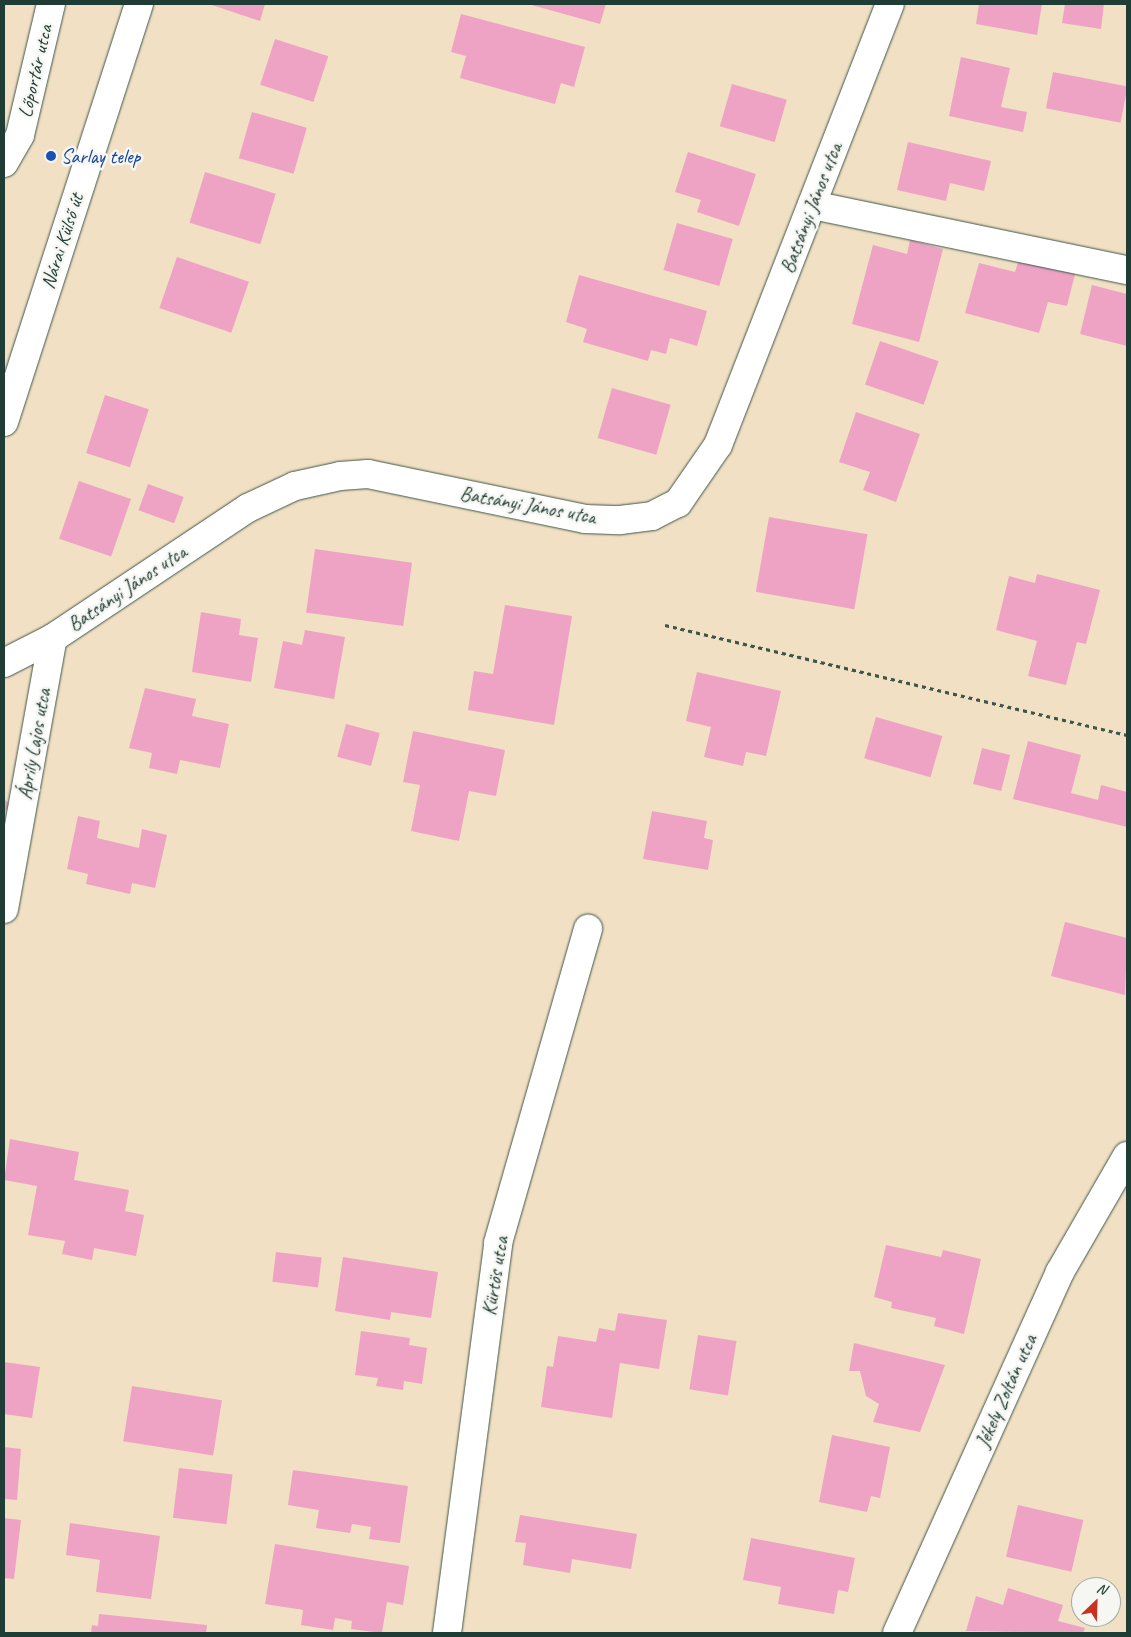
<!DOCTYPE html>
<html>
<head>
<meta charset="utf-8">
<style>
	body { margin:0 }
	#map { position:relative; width:1131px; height:1637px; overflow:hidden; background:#f1e0c3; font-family:Caveat,sans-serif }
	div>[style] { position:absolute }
	.building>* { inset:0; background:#eea3c5; transform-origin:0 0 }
	.path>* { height:3px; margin-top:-1.5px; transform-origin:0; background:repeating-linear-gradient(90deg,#3e5549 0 4px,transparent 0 8px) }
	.roads { filter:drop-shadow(0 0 1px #3e5549) drop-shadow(0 0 1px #3e5549) }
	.minor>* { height:28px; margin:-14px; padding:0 14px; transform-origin:14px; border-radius:14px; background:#fff }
	.dots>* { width:14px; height:14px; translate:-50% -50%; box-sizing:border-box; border:2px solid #f6f6f2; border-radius:50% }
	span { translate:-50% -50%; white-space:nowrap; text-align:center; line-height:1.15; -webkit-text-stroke:5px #f6f6f2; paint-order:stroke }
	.street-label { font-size:20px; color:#1f3d34 }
	.transit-label { font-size:20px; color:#164399 }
	.left { translate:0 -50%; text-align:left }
	.frame { position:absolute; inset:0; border:5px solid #1f3d34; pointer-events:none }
	.north { position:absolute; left:1071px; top:1577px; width:50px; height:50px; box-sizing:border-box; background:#f6f6f2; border:1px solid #a0aca6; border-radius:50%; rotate:24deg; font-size:14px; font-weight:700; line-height:20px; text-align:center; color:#1f3d34 }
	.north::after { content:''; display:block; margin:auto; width:18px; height:22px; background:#c8321e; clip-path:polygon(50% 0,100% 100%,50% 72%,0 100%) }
</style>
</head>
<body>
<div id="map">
	<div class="building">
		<div style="clip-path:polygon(209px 4px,265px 4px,260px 21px)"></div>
		<div style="clip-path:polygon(528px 4px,606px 4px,600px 24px)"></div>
		<div style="clip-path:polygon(979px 4px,1042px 4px,1037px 35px,976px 24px)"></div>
		<div style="clip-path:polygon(1065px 4px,1104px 4px,1101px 29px,1062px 23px)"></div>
		<div style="clip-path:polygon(461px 14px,585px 47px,574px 87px,561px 83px,555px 104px,460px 78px,466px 56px,451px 52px)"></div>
		<div style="left:275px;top:39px;width:56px;height:48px;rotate:18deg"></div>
		<div style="clip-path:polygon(961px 57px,1010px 68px,1001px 107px,1027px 112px,1023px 132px,949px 116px)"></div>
		<div style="left:1053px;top:72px;width:76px;height:37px;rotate:11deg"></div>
		<div style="left:732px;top:84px;width:57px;height:44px;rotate:16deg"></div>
		<div style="left:252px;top:112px;width:57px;height:48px;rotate:16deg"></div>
		<div style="clip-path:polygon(908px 142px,991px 161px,984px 191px,950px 183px,946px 201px,897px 190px)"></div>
		<div style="clip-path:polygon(688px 152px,756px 174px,739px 226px,697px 212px,701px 200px,675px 192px)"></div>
		<div style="left:205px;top:172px;width:74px;height:53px;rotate:17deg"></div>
		<div style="left:677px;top:223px;width:58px;height:49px;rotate:16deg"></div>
		<div style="clip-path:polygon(910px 240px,943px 249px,919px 342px,852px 324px,873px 245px,907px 254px)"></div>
		<div style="left:177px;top:257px;width:76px;height:54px;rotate:19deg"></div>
		<div style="clip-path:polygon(1019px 259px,1075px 274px,1067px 306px,1048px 302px,1039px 333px,965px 313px,979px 263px,1015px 272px)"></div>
		<div style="clip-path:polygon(579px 275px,707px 311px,697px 346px,670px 338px,666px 354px,651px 350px,648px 361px,583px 342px,587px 329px,566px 322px)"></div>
		<div style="clip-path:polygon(1092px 285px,1127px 294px,1127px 346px,1080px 334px)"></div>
		<div style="left:880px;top:341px;width:62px;height:46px;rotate:19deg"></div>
		<div style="left:612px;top:388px;width:61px;height:52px;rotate:16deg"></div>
		<div style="left:105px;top:395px;width:46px;height:61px;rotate:18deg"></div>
		<div style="clip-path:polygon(856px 412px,920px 434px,896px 502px,863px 490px,870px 472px,839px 462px)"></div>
		<div style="left:79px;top:481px;width:55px;height:61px;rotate:19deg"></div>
		<div style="left:148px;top:484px;width:38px;height:28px;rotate:20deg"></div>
		<div style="left:769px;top:517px;width:100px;height:76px;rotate:10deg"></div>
		<div style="left:315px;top:549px;width:98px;height:64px;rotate:8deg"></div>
		<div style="clip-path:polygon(1037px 574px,1100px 590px,1086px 644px,1077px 642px,1066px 685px,1028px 676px,1037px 641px,996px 630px,1009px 576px,1035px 583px)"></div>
		<div style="clip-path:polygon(505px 605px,572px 616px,554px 725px,468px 710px,474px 671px,493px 674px)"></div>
		<div style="clip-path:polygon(201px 612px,241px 619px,239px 635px,258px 638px,251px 682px,192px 672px)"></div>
		<div style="clip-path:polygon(305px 630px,345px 637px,334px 699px,274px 688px,283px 641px,302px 645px)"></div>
		<div style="clip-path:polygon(697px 672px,781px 691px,766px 756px,746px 752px,743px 766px,704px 757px,711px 727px,686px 721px)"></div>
		<div style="clip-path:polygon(145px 688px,196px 699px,192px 716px,229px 724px,220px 768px,180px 760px,177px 774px,149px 768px,152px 753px,129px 748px)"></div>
		<div style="left:876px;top:717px;width:69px;height:43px;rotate:16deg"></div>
		<div style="left:346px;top:724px;width:35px;height:34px;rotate:15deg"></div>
		<div style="clip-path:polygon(413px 731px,505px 750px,496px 796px,469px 791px,459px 841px,411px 831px,420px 785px,403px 782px)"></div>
		<div style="clip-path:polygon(1028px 741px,1081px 755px,1071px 793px,1098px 800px,1101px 785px,1127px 792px,1127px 827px,1013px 799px)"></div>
		<div style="left:982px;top:748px;width:29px;height:37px;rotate:14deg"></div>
		<div style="clip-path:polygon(4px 799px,10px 804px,4px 813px)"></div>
		<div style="clip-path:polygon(652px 811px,707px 821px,704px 838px,713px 840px,708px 870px,643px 859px)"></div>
		<div style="clip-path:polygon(78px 816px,100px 821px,97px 838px,139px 848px,142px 829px,167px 835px,155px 888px,132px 883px,130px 894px,86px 884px,88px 874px,67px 869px)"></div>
		<div style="clip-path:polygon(1065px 922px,1127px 938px,1125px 995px,1051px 976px)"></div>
		<div style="clip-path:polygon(10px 1139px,79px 1152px,74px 1180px,129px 1190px,125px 1211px,144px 1215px,136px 1256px,94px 1248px,92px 1260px,62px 1254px,65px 1241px,28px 1235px,37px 1186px,4px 1180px)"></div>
		<div style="clip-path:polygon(886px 1245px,941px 1257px,943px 1250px,981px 1259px,964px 1334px,934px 1326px,936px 1318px,891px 1308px,892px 1302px,874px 1297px)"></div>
		<div style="left:276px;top:1252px;width:46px;height:30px;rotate:7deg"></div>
		<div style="clip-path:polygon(343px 1257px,438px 1272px,431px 1318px,391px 1312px,390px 1320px,335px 1311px)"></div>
		<div style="clip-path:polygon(618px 1313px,667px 1320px,659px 1369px,620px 1363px,612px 1418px,541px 1407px,547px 1366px,553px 1367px,558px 1336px,596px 1342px,599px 1328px,615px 1331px)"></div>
		<div style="clip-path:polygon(361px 1331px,410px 1338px,409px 1345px,427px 1348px,422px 1384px,404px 1381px,403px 1390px,376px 1386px,378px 1378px,355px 1375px)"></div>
		<div style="left:698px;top:1335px;width:39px;height:55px;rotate:9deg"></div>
		<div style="clip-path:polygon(854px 1343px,945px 1365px,920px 1432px,873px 1422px,879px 1404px,866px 1396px,860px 1371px,849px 1371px)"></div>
		<div style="clip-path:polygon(4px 1362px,40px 1367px,32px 1418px,4px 1414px)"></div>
		<div style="left:132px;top:1386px;width:91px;height:56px;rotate:9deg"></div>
		<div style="clip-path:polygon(832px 1435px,890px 1447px,880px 1498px,871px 1496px,867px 1512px,819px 1502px)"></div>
		<div style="clip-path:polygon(4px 1447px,21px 1449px,17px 1500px,4px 1499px)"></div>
		<div style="left:179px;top:1468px;width:54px;height:50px;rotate:7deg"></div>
		<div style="clip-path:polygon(293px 1470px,408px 1486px,400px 1543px,369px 1539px,371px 1527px,352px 1524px,350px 1533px,316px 1528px,319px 1510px,288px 1505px)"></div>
		<div style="left:1018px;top:1505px;width:67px;height:53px;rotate:13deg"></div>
		<div style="clip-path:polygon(520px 1515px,637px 1534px,631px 1569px,572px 1559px,570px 1573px,523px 1565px,526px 1543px,515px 1542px)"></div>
		<div style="clip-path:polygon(4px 1518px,21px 1520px,14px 1579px,4px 1578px)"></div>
		<div style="clip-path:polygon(70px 1523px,160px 1536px,151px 1599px,96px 1592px,100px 1560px,66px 1555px)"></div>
		<div style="clip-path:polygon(751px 1538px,855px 1558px,848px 1592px,838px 1590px,834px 1614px,778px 1604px,781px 1587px,743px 1580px)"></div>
		<div style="clip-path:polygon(275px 1544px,409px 1566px,403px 1605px,387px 1602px,382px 1633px,351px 1629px,352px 1621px,335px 1618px,333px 1630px,301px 1625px,303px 1610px,265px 1604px)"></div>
		<div style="clip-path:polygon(1008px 1588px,1063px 1605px,1058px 1621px,1085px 1628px,1083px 1633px,966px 1631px,976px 1596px,1003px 1605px)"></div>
		<div style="clip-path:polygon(99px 1614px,207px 1625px,206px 1633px,91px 1633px,92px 1625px,98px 1626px)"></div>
	</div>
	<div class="path">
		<div style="left:665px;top:625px;width:475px;rotate:13.4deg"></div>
	</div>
	<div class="roads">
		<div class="minor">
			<div style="left:4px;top:163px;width:32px;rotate:-60deg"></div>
			<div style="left:20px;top:135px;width:135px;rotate:-76.7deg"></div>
			<div style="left:812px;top:205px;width:322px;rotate:11.7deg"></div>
			<div style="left:4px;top:422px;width:439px;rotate:-72.1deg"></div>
			<div style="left:4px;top:663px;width:55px;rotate:-27deg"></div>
			<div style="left:53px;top:638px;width:234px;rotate:-33.7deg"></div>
			<div style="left:248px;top:508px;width:52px;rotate:-25.1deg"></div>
			<div style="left:295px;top:486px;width:46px;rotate:-12.5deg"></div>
			<div style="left:340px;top:476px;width:28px;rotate:-4deg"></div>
			<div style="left:368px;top:474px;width:222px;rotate:11.7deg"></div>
			<div style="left:585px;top:519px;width:35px;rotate:2deg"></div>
			<div style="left:620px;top:520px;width:32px;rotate:-7deg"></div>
			<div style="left:652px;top:516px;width:29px;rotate:-27deg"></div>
			<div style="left:678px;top:503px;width:70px;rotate:-55.4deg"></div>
			<div style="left:718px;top:445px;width:473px;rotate:-68.7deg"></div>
			<div style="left:4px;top:909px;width:275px;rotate:-79.8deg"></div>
			<div style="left:447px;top:1633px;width:393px;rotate:-82.5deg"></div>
			<div style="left:498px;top:1243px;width:327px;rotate:-74deg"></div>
			<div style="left:897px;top:1633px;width:396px;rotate:-65.7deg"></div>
			<div style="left:1060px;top:1272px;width:134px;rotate:-60deg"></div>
		</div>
	</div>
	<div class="dots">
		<div style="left:51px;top:156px;background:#1a4fb4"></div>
	</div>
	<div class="street-label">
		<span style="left:35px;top:71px;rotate:-77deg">Lőportár utca</span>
		<span style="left:811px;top:208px;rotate:-69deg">Batsányi János utca</span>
		<span style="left:62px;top:241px;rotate:-72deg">Nárai Külső út</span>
		<span style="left:528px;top:505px;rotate:10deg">Batsányi János utca</span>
		<span style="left:127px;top:588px;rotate:-34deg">Batsányi János utca</span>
		<span style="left:34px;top:744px;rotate:-80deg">Áprily Lajos utca</span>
		<span style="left:495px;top:1276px;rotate:-81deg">Kürtös utca</span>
		<span style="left:1006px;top:1391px;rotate:-66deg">Jékely Zoltán utca</span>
	</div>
	<div class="transit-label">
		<span class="left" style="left:61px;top:156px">Sarlay telep</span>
	</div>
	<div class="frame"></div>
	<div class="north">N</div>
</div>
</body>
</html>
